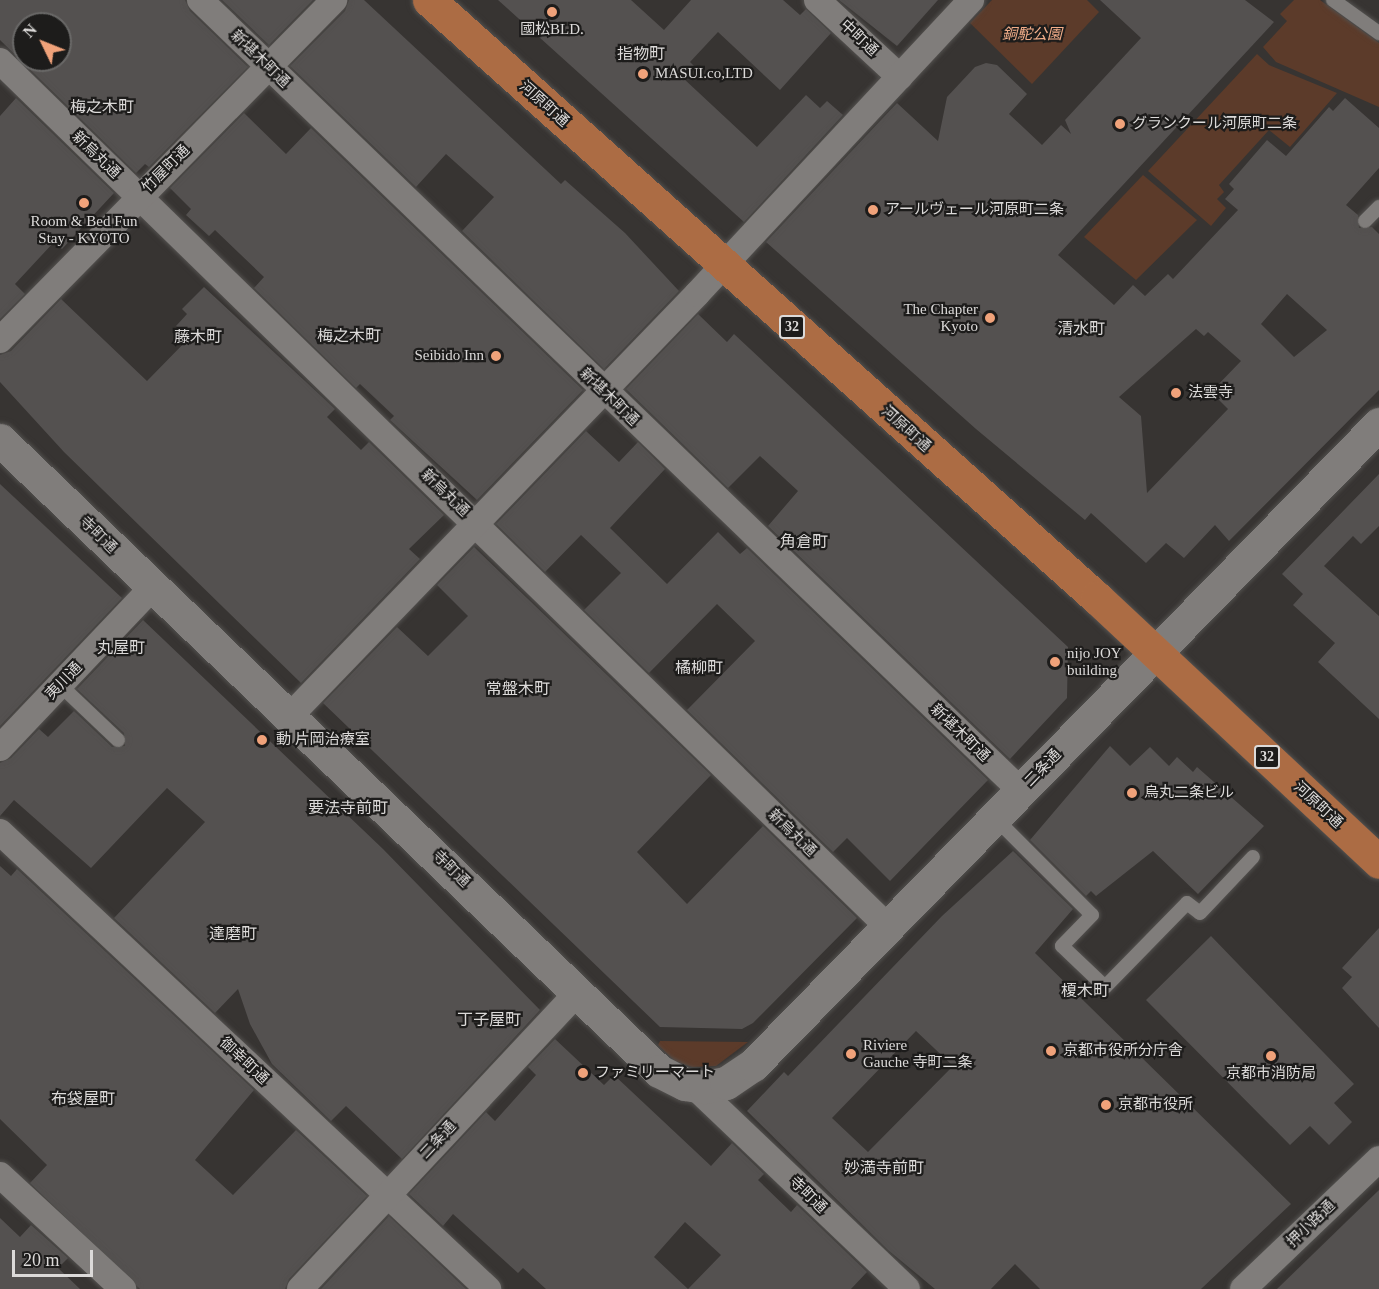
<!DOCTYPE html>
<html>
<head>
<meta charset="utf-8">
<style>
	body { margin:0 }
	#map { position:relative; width:1379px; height:1289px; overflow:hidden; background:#373432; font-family:"Times New Roman","Noto Sans JP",serif }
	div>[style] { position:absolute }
	.green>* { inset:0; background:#5c3b2a }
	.building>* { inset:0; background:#545150 }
	.roads { filter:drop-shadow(0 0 2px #53514f) drop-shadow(0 0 2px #53514f) }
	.service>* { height:14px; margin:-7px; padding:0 7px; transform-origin:7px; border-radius:7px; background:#807d7b }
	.minor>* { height:26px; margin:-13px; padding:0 13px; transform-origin:13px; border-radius:13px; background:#807d7b }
	.tertiary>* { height:33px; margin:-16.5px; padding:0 16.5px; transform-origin:16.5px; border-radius:16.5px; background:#807d7b }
	.primary>* { height:33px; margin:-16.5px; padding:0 16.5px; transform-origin:16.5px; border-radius:16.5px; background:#ac6c44 }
	.dots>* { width:16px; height:16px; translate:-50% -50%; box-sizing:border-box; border:3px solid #1d1c1b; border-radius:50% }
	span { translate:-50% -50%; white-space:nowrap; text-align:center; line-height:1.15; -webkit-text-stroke:4.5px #1d1c1b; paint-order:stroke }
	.shield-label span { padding:2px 4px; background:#1d1c1b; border:2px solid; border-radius:4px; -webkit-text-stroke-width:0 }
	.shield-label { font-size:14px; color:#dcdad9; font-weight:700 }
	.poi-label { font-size:15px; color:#dcdad9 }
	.left { translate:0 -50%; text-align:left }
	.right { translate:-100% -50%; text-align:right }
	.park-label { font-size:15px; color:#f3ae8a; font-style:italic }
	.street-label { font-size:15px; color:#dcdad9 }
	.neighbourhood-label { font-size:16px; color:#dcdad9 }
	.north { position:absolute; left:12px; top:12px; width:60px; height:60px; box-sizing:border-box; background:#1d1c1b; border:2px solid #696867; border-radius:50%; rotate:313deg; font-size:16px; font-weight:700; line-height:24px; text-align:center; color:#dcdad9 }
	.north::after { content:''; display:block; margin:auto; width:21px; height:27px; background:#f0a27a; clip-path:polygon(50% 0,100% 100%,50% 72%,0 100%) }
	.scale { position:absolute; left:12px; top:1250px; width:81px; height:27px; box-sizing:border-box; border:3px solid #dcdad9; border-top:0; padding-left:8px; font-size:18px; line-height:21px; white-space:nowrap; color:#dcdad9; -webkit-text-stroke:4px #1d1c1b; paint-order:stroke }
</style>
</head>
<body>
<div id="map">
	<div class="green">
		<div style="clip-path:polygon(992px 0,1087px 0,1099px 12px,1032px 84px,970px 23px)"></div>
		<div style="clip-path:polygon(1294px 0,1320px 0,1379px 43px,1379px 107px,1276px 62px,1263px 47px,1287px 21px,1280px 14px)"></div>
		<div style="clip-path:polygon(1257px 54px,1269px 65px,1337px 93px,1290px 147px,1269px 130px,1219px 185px,1224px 192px,1217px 199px,1226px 208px,1211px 226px,1148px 171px)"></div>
		<div style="clip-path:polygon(1143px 175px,1197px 220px,1136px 280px,1084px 237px)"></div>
		<div style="clip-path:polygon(660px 1041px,748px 1042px,716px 1066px,692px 1067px,675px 1061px,658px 1045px)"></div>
	</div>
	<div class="building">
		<div style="clip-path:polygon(evenodd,0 0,185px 0,190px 11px,248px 67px,149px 167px,145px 164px,136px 173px,0 40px,0 0,24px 24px,60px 24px,60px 60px,24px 60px,24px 24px)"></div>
		<div style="clip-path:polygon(222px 0,313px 0,269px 45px)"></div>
		<div style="clip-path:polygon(349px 0,364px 0,561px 184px,565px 180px,625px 233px,679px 291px,604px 369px,462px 231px,494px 197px,446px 154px,416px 187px,290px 66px,345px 11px)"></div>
		<div style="clip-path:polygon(498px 0,631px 0,664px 30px,691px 0,783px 0,800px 15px,806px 9px,831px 33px,780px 90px,718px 32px,690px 62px,694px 66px,683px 78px,757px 147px,806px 95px,820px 108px,827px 101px,843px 115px,744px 222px)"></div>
		<div style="clip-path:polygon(839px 0,938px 0,897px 46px)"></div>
		<div style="clip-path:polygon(evenodd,1100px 0,1245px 0,1274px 22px,1058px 255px,1114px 305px,1133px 285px,1145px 296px,1168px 274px,1173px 279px,1238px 210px,1225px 199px,1234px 189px,1229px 184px,1267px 140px,1286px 156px,1329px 107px,1333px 111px,1345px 98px,1379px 128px,1379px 168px,1346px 205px,1358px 215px,1359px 228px,1372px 227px,1379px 234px,1379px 390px,1229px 541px,1215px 525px,1184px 558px,1166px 543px,1146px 563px,1091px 513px,1085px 520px,976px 429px,766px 242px,897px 103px,938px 141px,947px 97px,975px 67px,986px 63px,997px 65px,1027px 94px,1009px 114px,1042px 145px,1061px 125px,1071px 134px,1065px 120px,1141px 38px,1100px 0,1287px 294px,1327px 330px,1294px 357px,1261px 324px,1287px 294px,1100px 0,1196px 329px,1204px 336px,1208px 332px,1241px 361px,1211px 392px,1228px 409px,1147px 493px,1141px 416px,1119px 397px,1196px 329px)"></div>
		<div style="clip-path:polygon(16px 98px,114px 193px,62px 249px,54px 242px,15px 284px,25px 294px,0 319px,0 116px)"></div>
		<div style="clip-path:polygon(244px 113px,286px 154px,311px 128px,583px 390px,477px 500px,390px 420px,394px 416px,360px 384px,356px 388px,254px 288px,264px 277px,215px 230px,209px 236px,186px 215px,191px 209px,170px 188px)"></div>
		<div style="clip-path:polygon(204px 287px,335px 409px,327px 417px,361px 450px,369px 442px,444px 515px,409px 549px,420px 559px,301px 683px,64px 452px,0 382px,0 355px,11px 351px,61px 299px,147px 381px,189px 338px,176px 326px,187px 314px,182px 309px)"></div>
		<div style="clip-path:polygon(698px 314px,727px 342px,734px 334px,1068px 647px,1067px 698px,1010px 759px,768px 526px,798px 491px,760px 456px,728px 488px,626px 389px)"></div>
		<div style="clip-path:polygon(586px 431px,619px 462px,638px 442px,665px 469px,610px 528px,667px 584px,718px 532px,740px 554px,747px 548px,988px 780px,890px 881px,847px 838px,833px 852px,687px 710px,755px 641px,717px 604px,649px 673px,584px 610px,621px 573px,581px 535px,545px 572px,496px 524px)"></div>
		<div style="clip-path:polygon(1379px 474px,1379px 526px,1361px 544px,1353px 536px,1324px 566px,1379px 616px,1379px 719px,1318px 662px,1335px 643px,1293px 605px,1303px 594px,1282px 574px)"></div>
		<div style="clip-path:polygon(0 484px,122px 598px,0 726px)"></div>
		<div style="clip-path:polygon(474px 547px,711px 775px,637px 852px,687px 904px,763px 826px,857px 918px,753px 1023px,742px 1029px,660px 1027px,323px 703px,397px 627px,428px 656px,468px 616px,437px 585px)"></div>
		<div style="clip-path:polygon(143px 620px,383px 849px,540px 1010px,402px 1159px,346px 1106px,331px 1121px,272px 1064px,250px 1024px,238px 989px,215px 1013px,114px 918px,205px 822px,167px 788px,91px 868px,14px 800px,0 816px,0 763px,11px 758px,39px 729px,48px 737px,74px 711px,112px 747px,125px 746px,124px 733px,77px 689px)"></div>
		<div style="clip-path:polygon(1110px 746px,1130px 766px,1150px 747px,1169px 766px,1177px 757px,1193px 772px,1197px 767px,1264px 826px,1198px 894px,1153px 851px,1096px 896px,1091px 891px,1086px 896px,1030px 840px)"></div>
		<div style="clip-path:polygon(evenodd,1013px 851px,1073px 909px,1035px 953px,1291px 1204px,1201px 1289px,1040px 1289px,1015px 1264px,991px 1289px,935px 1289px,888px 1250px,747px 1111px,784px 1072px,788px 1076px,942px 916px,1013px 851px,916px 1031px,953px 1066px,868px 1152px,832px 1118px,916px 1031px)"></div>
		<div style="clip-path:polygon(0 866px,11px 876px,17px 869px,254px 1090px,195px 1160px,233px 1195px,296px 1130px,367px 1196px,289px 1279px,285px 1289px,140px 1289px,30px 1183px,47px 1165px,0 1119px)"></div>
		<div style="clip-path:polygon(1379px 928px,1379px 1028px,1342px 988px,1352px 977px,1342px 968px)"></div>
		<div style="clip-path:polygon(1211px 936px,1354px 1084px,1334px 1103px,1352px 1122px,1329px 1145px,1310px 1126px,1290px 1145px,1146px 1000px)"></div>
		<div style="clip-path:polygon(evenodd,555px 1039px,604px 1085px,614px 1075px,711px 1166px,732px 1143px,764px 1174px,758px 1180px,791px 1212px,797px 1205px,867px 1272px,851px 1289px,546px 1289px,523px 1268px,518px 1273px,453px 1214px,443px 1226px,409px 1194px,486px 1112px,495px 1121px,536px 1075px,528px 1067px,555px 1039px,685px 1222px,721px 1255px,688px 1289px,654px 1257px,685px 1222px)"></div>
		<div style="clip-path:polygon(1379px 1190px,1379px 1289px,1277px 1289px)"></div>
		<div style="clip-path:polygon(389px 1216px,466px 1289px,321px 1289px)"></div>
		<div style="clip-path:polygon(0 1218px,20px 1237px,31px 1225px,68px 1258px,58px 1268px,80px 1289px,0 1289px)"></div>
	</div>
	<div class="roads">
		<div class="service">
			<div style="left:1333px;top:0;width:57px;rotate:35.7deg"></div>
			<div style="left:1365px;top:221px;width:20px;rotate:-45deg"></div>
			<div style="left:60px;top:685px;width:80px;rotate:43.5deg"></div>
			<div style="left:995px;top:818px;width:137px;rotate:45deg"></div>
			<div style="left:1092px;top:915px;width:43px;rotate:134.1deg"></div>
			<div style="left:1062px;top:946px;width:59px;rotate:43.6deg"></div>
			<div style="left:1105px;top:987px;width:117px;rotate:-45.7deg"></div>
			<div style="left:1187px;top:903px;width:16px;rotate:38deg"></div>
			<div style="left:1200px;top:913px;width:77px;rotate:-46.6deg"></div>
		</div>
		<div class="minor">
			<div style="left:200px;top:0;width:1140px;rotate:43.93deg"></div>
			<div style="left:817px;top:0;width:113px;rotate:42.9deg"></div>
			<div style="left:0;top:61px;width:1240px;rotate:44.28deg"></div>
			<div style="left:0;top:340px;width:477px;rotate:-45.5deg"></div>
			<div style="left:291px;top:715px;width:585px;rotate:-46.04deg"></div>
			<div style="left:697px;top:294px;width:402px;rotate:-47deg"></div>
			<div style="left:0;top:748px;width:222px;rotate:-46.5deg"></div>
			<div style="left:0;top:832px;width:669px;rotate:43.12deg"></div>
			<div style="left:694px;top:1086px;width:294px;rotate:43.6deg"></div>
			<div style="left:0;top:1175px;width:168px;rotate:42.8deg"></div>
			<div style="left:300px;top:1289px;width:407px;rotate:-46.9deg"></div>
			<div style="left:1243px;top:1289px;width:188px;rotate:-43.7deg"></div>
		</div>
		<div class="tertiary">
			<div style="left:0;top:440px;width:912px;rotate:43.76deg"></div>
			<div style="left:659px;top:1071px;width:29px;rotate:27deg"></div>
			<div style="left:685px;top:1084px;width:20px;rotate:9deg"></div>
			<div style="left:705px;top:1087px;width:21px;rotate:-11deg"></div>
			<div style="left:726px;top:1083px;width:32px;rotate:-34deg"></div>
			<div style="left:753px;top:1065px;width:896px;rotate:-45.68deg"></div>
		</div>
		<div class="primary">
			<div style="left:429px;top:0;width:897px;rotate:41.84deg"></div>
			<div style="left:1097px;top:598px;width:386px;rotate:43.1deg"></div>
		</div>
	</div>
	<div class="dots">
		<div style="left:552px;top:12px;background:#f0a27a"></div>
		<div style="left:643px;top:74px;background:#f0a27a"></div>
		<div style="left:1120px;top:124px;background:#f0a27a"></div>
		<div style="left:84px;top:203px;background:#f0a27a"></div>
		<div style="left:873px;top:210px;background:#f0a27a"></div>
		<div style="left:990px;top:318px;background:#f0a27a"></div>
		<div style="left:496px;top:356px;background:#f0a27a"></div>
		<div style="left:1176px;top:393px;background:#f0a27a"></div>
		<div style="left:1055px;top:662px;background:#f0a27a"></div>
		<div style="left:262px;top:740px;background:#f0a27a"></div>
		<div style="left:1132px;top:793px;background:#f0a27a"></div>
		<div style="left:1051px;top:1051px;background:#f0a27a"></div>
		<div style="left:851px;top:1054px;background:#f0a27a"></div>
		<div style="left:1271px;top:1056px;background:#f0a27a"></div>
		<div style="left:583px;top:1073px;background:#f0a27a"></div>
		<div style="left:1106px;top:1105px;background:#f0a27a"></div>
	</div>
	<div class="shield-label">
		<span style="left:792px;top:327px">32</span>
		<span style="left:1267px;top:757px">32</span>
	</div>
	<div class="poi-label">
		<span style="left:552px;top:30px">國松BLD.</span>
		<span class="left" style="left:655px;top:74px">MASUI.co,LTD</span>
		<span class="left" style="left:1132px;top:124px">グランクール河原町二条</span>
		<span class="left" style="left:885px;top:210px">アールヴェール河原町二条</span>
		<span style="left:84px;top:230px">Room &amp; Bed Fun<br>Stay - KYOTO</span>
		<span class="right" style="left:978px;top:318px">The Chapter<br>Kyoto</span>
		<span class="right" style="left:484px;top:356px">Seibido Inn</span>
		<span class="left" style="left:1188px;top:393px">法雲寺</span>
		<span class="left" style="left:1067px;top:662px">nijo JOY<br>building</span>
		<span class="left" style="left:276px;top:740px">動 片岡治療室</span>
		<span class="left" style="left:1144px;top:793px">烏丸二条ビル</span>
		<span class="left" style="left:863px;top:1054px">Riviere<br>Gauche 寺町二条</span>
		<span class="left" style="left:1063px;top:1051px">京都市役所分庁舎</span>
		<span class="left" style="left:595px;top:1073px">ファミリーマート</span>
		<span style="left:1271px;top:1074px">京都市消防局</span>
		<span class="left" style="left:1118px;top:1105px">京都市役所</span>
	</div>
	<div class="park-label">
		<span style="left:1032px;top:35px">銅駝公園</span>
	</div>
	<div class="street-label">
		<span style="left:859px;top:38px;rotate:43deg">中町通</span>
		<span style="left:260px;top:59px;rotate:44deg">新堪木町通</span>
		<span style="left:544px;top:104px;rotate:42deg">河原町通</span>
		<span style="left:96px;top:155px;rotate:44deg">新烏丸通</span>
		<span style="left:166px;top:169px;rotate:-45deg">竹屋町通</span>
		<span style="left:609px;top:397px;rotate:44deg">新堪木町通</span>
		<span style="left:906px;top:429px;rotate:42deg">河原町通</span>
		<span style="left:445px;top:493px;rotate:44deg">新烏丸通</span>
		<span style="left:98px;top:535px;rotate:44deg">寺町通</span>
		<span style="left:64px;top:681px;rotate:-46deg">夷川通</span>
		<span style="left:960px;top:733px;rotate:44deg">新堪木町通</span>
		<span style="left:1043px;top:768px;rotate:-46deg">二条通</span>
		<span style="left:1318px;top:805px;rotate:43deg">河原町通</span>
		<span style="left:792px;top:833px;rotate:44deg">新烏丸通</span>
		<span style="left:451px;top:869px;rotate:44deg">寺町通</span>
		<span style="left:244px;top:1061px;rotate:43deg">御幸町通</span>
		<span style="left:438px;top:1140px;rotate:-47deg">二条通</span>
		<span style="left:808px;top:1195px;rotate:44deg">寺町通</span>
		<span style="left:1311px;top:1224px;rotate:-44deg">押小路通</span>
	</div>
	<div class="neighbourhood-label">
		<span style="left:641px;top:54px">指物町</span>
		<span style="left:102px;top:107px">梅之木町</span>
		<span style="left:1081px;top:329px">清水町</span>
		<span style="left:349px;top:336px">梅之木町</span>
		<span style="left:198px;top:337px">藤木町</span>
		<span style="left:804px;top:542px">角倉町</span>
		<span style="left:121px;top:648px">丸屋町</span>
		<span style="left:699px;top:668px">橘柳町</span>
		<span style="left:518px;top:689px">常盤木町</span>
		<span style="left:348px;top:808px">要法寺前町</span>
		<span style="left:233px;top:934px">達磨町</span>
		<span style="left:1085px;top:991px">榎木町</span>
		<span style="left:489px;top:1020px">丁子屋町</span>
		<span style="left:83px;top:1099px">布袋屋町</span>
		<span style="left:884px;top:1168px">妙満寺前町</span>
	</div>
	<div class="north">N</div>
	<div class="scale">20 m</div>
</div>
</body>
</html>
